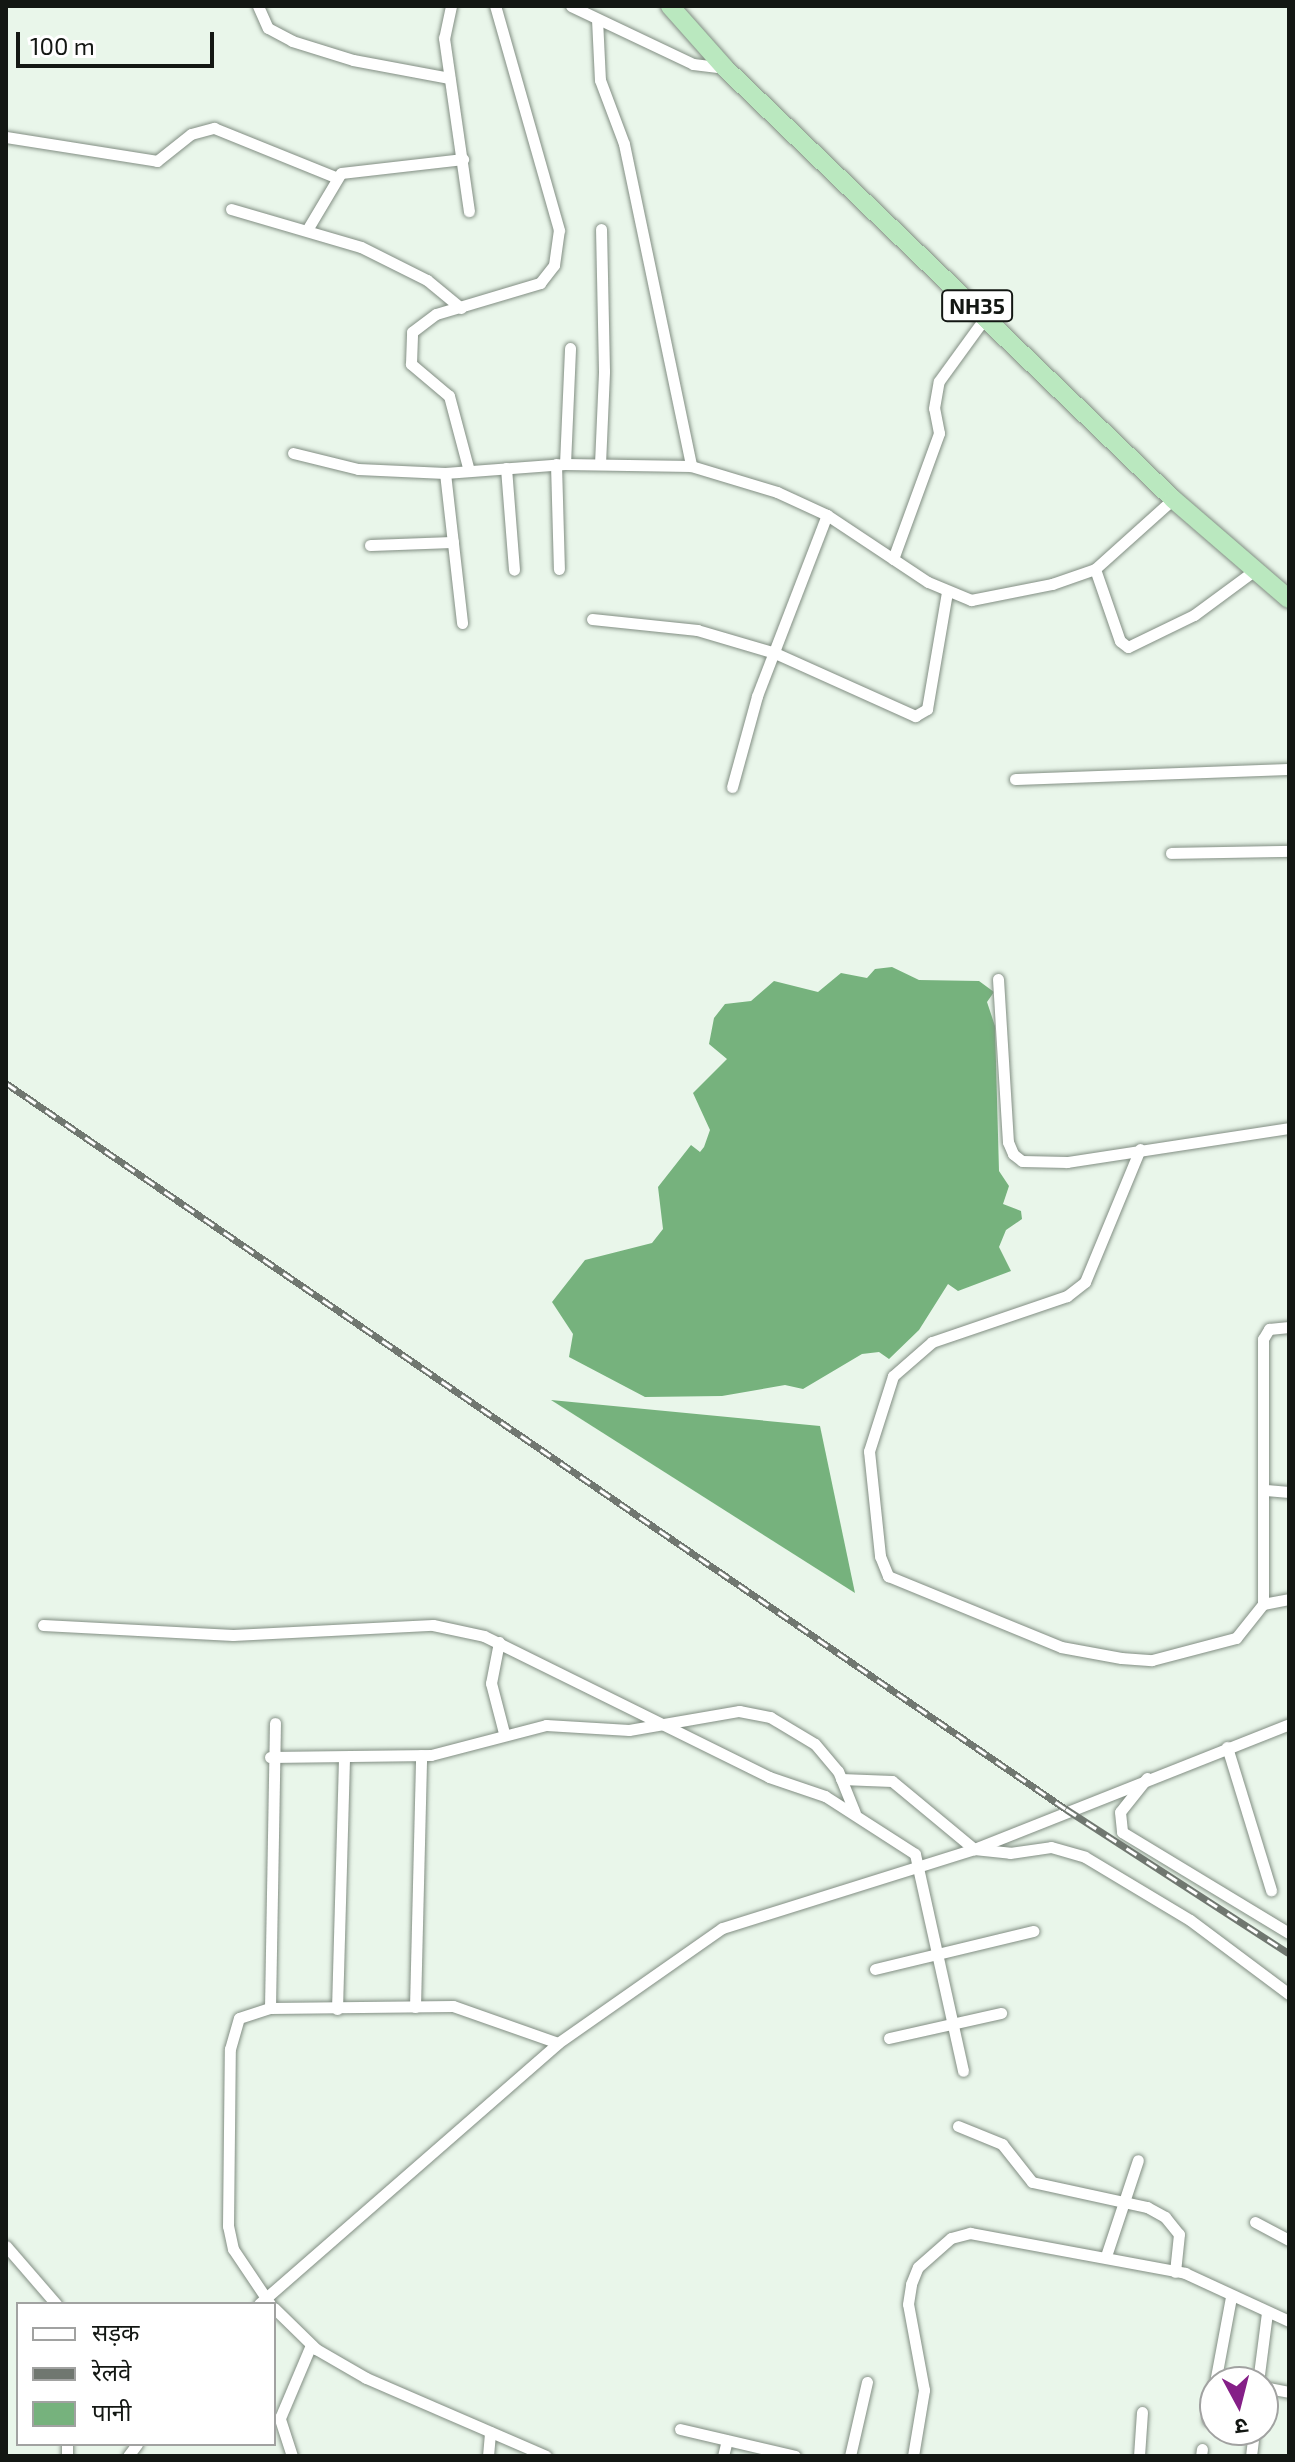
<!DOCTYPE html>
<html>
<head>
<meta charset="utf-8">
<style>
	body { margin:0 }
	#map { position:relative; width:1295px; height:2462px; overflow:hidden; background:#e9f6ea; font-family:"Exo 2","Noto Sans Devanagari",sans-serif }
	div>[style] { position:absolute }
	.water>* { inset:0; background:#76b27d }
	.roads { filter:drop-shadow(0 0 2px #828e83) drop-shadow(0 0 2px #828e83) }
	.minor>* { height:11px; margin:-5.5px; padding:0 5.5px; transform-origin:5.5px; border-radius:5.5px; background:#fff }
	.trunk>* { height:18px; margin:-9px; padding:0 9px; transform-origin:9px; border-radius:9px; background:#bae8bf }
	.rail>* { height:7px; margin-top:-3.5px; transform-origin:0; background:repeating-linear-gradient(90deg,#fff 0 12px,#707770 0 24px); box-sizing:border-box; border-block:2px solid #707770 }
	span { translate:-50% -50%; white-space:nowrap; text-align:center; line-height:1.15; -webkit-text-stroke:6px #fff; paint-order:stroke }
	.shield-label span { padding:2px 6px; background:#fff; border:2px solid; border-radius:6px; -webkit-text-stroke-width:0 }
	.shield-label { font-size:22px; color:#131713; font-weight:700 }
	.frame { position:absolute; inset:0; border:8px solid #131713; pointer-events:none }
	.legend { position:absolute; left:16px; top:2302px; width:260px; height:144px; box-sizing:border-box; background:#fff; border:2px solid #a1a2a1; margin:0; padding:10px 14px; list-style:none; font-size:24px; color:#131713 }
	.legend li { display:flex; align-items:center; gap:16px; height:40px }
	.legend b { width:40px; border:2px solid #a1a2a1 }
	.north { position:absolute; left:1199px; top:2366px; width:80px; height:80px; box-sizing:border-box; background:#fff; border:2px solid #a1a2a1; border-radius:50%; rotate:173deg; font-size:22px; font-weight:700; line-height:32px; text-align:center; color:#131713 }
	.north::after { content:''; display:block; margin:auto; width:28px; height:36px; background:#851f87; clip-path:polygon(50% 0,100% 100%,50% 72%,0 100%) }
	.scale { position:absolute; left:16px; top:32px; width:198px; height:36px; box-sizing:border-box; border:4px solid #131713; border-top:0; padding-left:10px; font-size:24px; line-height:28px; white-space:nowrap; color:#131713; -webkit-text-stroke:6px #fff; paint-order:stroke }
</style>
</head>
<body>
<div id="map">
	<div class="water">
		<div style="clip-path:polygon(892px 967px,919px 980px,979px 981px,994px 992px,987px 1002px,995px 1026px,999px 1171px,1009px 1186px,1003px 1204px,1021px 1211px,1022px 1219px,1006px 1230px,999px 1247px,1011px 1271px,958px 1291px,948px 1284px,919px 1330px,889px 1359px,879px 1352px,862px 1354px,803px 1389px,785px 1385px,722px 1396px,645px 1397px,569px 1357px,573px 1334px,552px 1302px,585px 1260px,652px 1243px,663px 1229px,658px 1187px,691px 1145px,700px 1152px,704px 1147px,710px 1130px,693px 1093px,727px 1059px,709px 1044px,714px 1018px,725px 1004px,751px 1001px,774px 981px,818px 992px,841px 973px,867px 978px,875px 969px)"></div>
		<div style="clip-path:polygon(551px 1400px,820px 1426px,855px 1593px)"></div>
	</div>
	<div class="roads">
		<div class="minor">
			<div style="left:258px;top:6px;width:24px;rotate:66deg"></div>
			<div style="left:268px;top:28px;width:27px;rotate:28deg"></div>
			<div style="left:292px;top:41px;width:64px;rotate:17.3deg"></div>
			<div style="left:353px;top:60px;width:98px;rotate:10.6deg"></div>
			<div style="left:451px;top:6px;width:33px;rotate:102deg"></div>
			<div style="left:444px;top:38px;width:175px;rotate:81.8deg"></div>
			<div style="left:571px;top:6px;width:135px;rotate:25.4deg"></div>
			<div style="left:693px;top:64px;width:31px;rotate:7deg"></div>
			<div style="left:597px;top:19px;width:61px;rotate:87.2deg"></div>
			<div style="left:600px;top:80px;width:68px;rotate:69.4deg"></div>
			<div style="left:624px;top:144px;width:329px;rotate:78.2deg"></div>
			<div style="left:6px;top:137px;width:153px;rotate:9deg"></div>
			<div style="left:157px;top:161px;width:43px;rotate:-38.5deg"></div>
			<div style="left:191px;top:134px;width:24px;rotate:-15deg"></div>
			<div style="left:214px;top:128px;width:131px;rotate:22deg"></div>
			<div style="left:231px;top:209px;width:135px;rotate:16.3deg"></div>
			<div style="left:361px;top:247px;width:74px;rotate:26.6deg"></div>
			<div style="left:427px;top:280px;width:44px;rotate:39.5deg"></div>
			<div style="left:307px;top:230px;width:66px;rotate:-59.2deg"></div>
			<div style="left:341px;top:173px;width:123px;rotate:-6.5deg"></div>
			<div style="left:293px;top:453px;width:67px;rotate:13.8deg"></div>
			<div style="left:358px;top:469px;width:87px;rotate:2.6deg"></div>
			<div style="left:445px;top:473px;width:120px;rotate:-4.3deg"></div>
			<div style="left:565px;top:464px;width:126px;rotate:0.9deg"></div>
			<div style="left:691px;top:466px;width:90px;rotate:16.8deg"></div>
			<div style="left:777px;top:492px;width:55px;rotate:24.7deg"></div>
			<div style="left:827px;top:515px;width:121px;rotate:33.6deg"></div>
			<div style="left:928px;top:582px;width:47px;rotate:22.7deg"></div>
			<div style="left:971px;top:600px;width:83px;rotate:-11.2deg"></div>
			<div style="left:1052px;top:584px;width:46px;rotate:-19.2deg"></div>
			<div style="left:1095px;top:569px;width:105px;rotate:-41.9deg"></div>
			<div style="left:556px;top:464px;width:105px;rotate:88.4deg"></div>
			<div style="left:565px;top:464px;width:116px;rotate:-87.5deg"></div>
			<div style="left:600px;top:464px;width:93px;rotate:-87.5deg"></div>
			<div style="left:604px;top:371px;width:142px;rotate:-91.2deg"></div>
			<div style="left:506px;top:468px;width:102px;rotate:85.5deg"></div>
			<div style="left:469px;top:471px;width:78px;rotate:-104.9deg"></div>
			<div style="left:449px;top:396px;width:50px;rotate:-139.9deg"></div>
			<div style="left:411px;top:364px;width:32px;rotate:-88deg"></div>
			<div style="left:412px;top:332px;width:30px;rotate:-37deg"></div>
			<div style="left:436px;top:314px;width:109px;rotate:-16.6deg"></div>
			<div style="left:540px;top:283px;width:23px;rotate:-52deg"></div>
			<div style="left:554px;top:265px;width:35px;rotate:-82deg"></div>
			<div style="left:559px;top:230px;width:233px;rotate:-105.9deg"></div>
			<div style="left:445px;top:473px;width:151px;rotate:83.5deg"></div>
			<div style="left:370px;top:545px;width:83px;rotate:-2.1deg"></div>
			<div style="left:893px;top:559px;width:134px;rotate:-69.9deg"></div>
			<div style="left:939px;top:433px;width:25px;rotate:-101deg"></div>
			<div style="left:934px;top:408px;width:27px;rotate:-80deg"></div>
			<div style="left:939px;top:381px;width:82px;rotate:-54deg"></div>
			<div style="left:1095px;top:569px;width:76px;rotate:70.9deg"></div>
			<div style="left:1120px;top:641px;width:10px;rotate:37deg"></div>
			<div style="left:1128px;top:647px;width:73px;rotate:-25.9deg"></div>
			<div style="left:1194px;top:615px;width:76px;rotate:-36.4deg"></div>
			<div style="left:592px;top:619px;width:106px;rotate:6deg"></div>
			<div style="left:697px;top:630px;width:81px;rotate:16.4deg"></div>
			<div style="left:775px;top:653px;width:154px;rotate:24.2deg"></div>
			<div style="left:915px;top:716px;width:14px;rotate:-30deg"></div>
			<div style="left:927px;top:709px;width:119px;rotate:-80.3deg"></div>
			<div style="left:1015px;top:779px;width:274px;rotate:-2.1deg"></div>
			<div style="left:732px;top:787px;width:94px;rotate:-74.6deg"></div>
			<div style="left:757px;top:696px;width:194px;rotate:-68.9deg"></div>
			<div style="left:1171px;top:853px;width:118px;rotate:-1deg"></div>
			<div style="left:998px;top:979px;width:163px;rotate:86.5deg"></div>
			<div style="left:1008px;top:1142px;width:13px;rotate:67deg"></div>
			<div style="left:1013px;top:1154px;width:11px;rotate:38deg"></div>
			<div style="left:1022px;top:1161px;width:45px;rotate:1.3deg"></div>
			<div style="left:1067px;top:1162px;width:225px;rotate:-8.7deg"></div>
			<div style="left:1140px;top:1149px;width:144px;rotate:112.5deg"></div>
			<div style="left:1085px;top:1282px;width:23px;rotate:142deg"></div>
			<div style="left:1067px;top:1296px;width:143px;rotate:161.2deg"></div>
			<div style="left:932px;top:1342px;width:52px;rotate:138.9deg"></div>
			<div style="left:893px;top:1376px;width:79px;rotate:107.7deg"></div>
			<div style="left:869px;top:1451px;width:106px;rotate:84deg"></div>
			<div style="left:880px;top:1556px;width:22px;rotate:68deg"></div>
			<div style="left:888px;top:1576px;width:187px;rotate:22.3deg"></div>
			<div style="left:1061px;top:1647px;width:61px;rotate:10.4deg"></div>
			<div style="left:1121px;top:1658px;width:31px;rotate:4deg"></div>
			<div style="left:1152px;top:1660px;width:87px;rotate:-14.7deg"></div>
			<div style="left:1236px;top:1638px;width:43px;rotate:-51.5deg"></div>
			<div style="left:1263px;top:1604px;width:265px;rotate:-90deg"></div>
			<div style="left:1263px;top:1339px;width:12px;rotate:-59deg"></div>
			<div style="left:1269px;top:1329px;width:20px;rotate:-6deg"></div>
			<div style="left:1266px;top:1490px;width:23px;rotate:5deg"></div>
			<div style="left:1263px;top:1604px;width:26px;rotate:-11deg"></div>
			<div style="left:43px;top:1625px;width:190px;rotate:3deg"></div>
			<div style="left:233px;top:1635px;width:200px;rotate:-2.9deg"></div>
			<div style="left:433px;top:1625px;width:52px;rotate:12.2deg"></div>
			<div style="left:484px;top:1636px;width:318px;rotate:26.3deg"></div>
			<div style="left:769px;top:1777px;width:59px;rotate:18.7deg"></div>
			<div style="left:825px;top:1796px;width:107px;rotate:32.8deg"></div>
			<div style="left:915px;top:1854px;width:222px;rotate:77.5deg"></div>
			<div style="left:499px;top:1642px;width:42px;rotate:101deg"></div>
			<div style="left:491px;top:1683px;width:52px;rotate:75.4deg"></div>
			<div style="left:1227px;top:1747px;width:150px;rotate:72.9deg"></div>
			<div style="left:270px;top:1757px;width:161px;rotate:-0.7deg"></div>
			<div style="left:431px;top:1755px;width:119px;rotate:-14.6deg"></div>
			<div style="left:546px;top:1725px;width:83px;rotate:3.4deg"></div>
			<div style="left:629px;top:1730px;width:112px;rotate:-9.8deg"></div>
			<div style="left:739px;top:1711px;width:32px;rotate:11deg"></div>
			<div style="left:770px;top:1717px;width:52px;rotate:31deg"></div>
			<div style="left:815px;top:1744px;width:35px;rotate:50deg"></div>
			<div style="left:838px;top:1771px;width:45px;rotate:68deg"></div>
			<div style="left:1147px;top:1778px;width:43px;rotate:128.5deg"></div>
			<div style="left:1120px;top:1812px;width:20px;rotate:84deg"></div>
			<div style="left:1122px;top:1832px;width:195px;rotate:31.2deg"></div>
			<div style="left:841px;top:1779px;width:51px;rotate:2.2deg"></div>
			<div style="left:892px;top:1781px;width:107px;rotate:39.7deg"></div>
			<div style="left:974px;top:1849px;width:36px;rotate:6deg"></div>
			<div style="left:1010px;top:1853px;width:41px;rotate:-8.3deg"></div>
			<div style="left:1051px;top:1847px;width:35px;rotate:16deg"></div>
			<div style="left:1085px;top:1857px;width:122px;rotate:31deg"></div>
			<div style="left:1190px;top:1920px;width:124px;rotate:36.8deg"></div>
			<div style="left:875px;top:1969px;width:163px;rotate:-13.5deg"></div>
			<div style="left:415px;top:2007px;width:252px;rotate:-88.6deg"></div>
			<div style="left:270px;top:2008px;width:285px;rotate:-89deg"></div>
			<div style="left:337px;top:2009px;width:252px;rotate:-88.4deg"></div>
			<div style="left:889px;top:2038px;width:115px;rotate:-12.6deg"></div>
			<div style="left:958px;top:2126px;width:48px;rotate:22.2deg"></div>
			<div style="left:1002px;top:2144px;width:48px;rotate:51.7deg"></div>
			<div style="left:1032px;top:2182px;width:118px;rotate:12.3deg"></div>
			<div style="left:1147px;top:2207px;width:21px;rotate:29deg"></div>
			<div style="left:1165px;top:2217px;width:22px;rotate:51deg"></div>
			<div style="left:1179px;top:2234px;width:38px;rotate:96deg"></div>
			<div style="left:1255px;top:2222px;width:38px;rotate:28deg"></div>
			<div style="left:6px;top:2246px;width:77px;rotate:49.2deg"></div>
			<div style="left:1106px;top:2256px;width:101px;rotate:-71.6deg"></div>
			<div style="left:259px;top:2304px;width:397px;rotate:-41.1deg"></div>
			<div style="left:558px;top:2043px;width:200px;rotate:-35deg"></div>
			<div style="left:722px;top:1928px;width:264px;rotate:-17.4deg"></div>
			<div style="left:974px;top:1849px;width:339px;rotate:-21.6deg"></div>
			<div style="left:270px;top:2304px;width:66px;rotate:-123.9deg"></div>
			<div style="left:233px;top:2249px;width:24px;rotate:-102deg"></div>
			<div style="left:228px;top:2226px;width:177px;rotate:-89.4deg"></div>
			<div style="left:230px;top:2049px;width:32px;rotate:-74deg"></div>
			<div style="left:239px;top:2018px;width:33px;rotate:-18deg"></div>
			<div style="left:270px;top:2008px;width:183px;rotate:-0.6deg"></div>
			<div style="left:453px;top:2006px;width:111px;rotate:19.4deg"></div>
			<div style="left:274px;top:2308px;width:59px;rotate:44.3deg"></div>
			<div style="left:316px;top:2349px;width:58px;rotate:30.1deg"></div>
			<div style="left:366px;top:2378px;width:196px;rotate:23.4deg"></div>
			<div style="left:1258px;top:2382px;width:70px;rotate:-82.6deg"></div>
			<div style="left:1263px;top:2387px;width:26px;rotate:11deg"></div>
			<div style="left:1208px;top:2420px;width:125px;rotate:-79.4deg"></div>
			<div style="left:680px;top:2429px;width:118px;rotate:13.2deg"></div>
			<div style="left:67px;top:2444px;width:12px;rotate:90deg"></div>
			<div style="left:128px;top:2456px;width:15px;rotate:-53deg"></div>
			<div style="left:292px;top:2456px;width:40px;rotate:-108deg"></div>
			<div style="left:280px;top:2418px;width:79px;rotate:-67deg"></div>
			<div style="left:488px;top:2456px;width:24px;rotate:-85deg"></div>
			<div style="left:723px;top:2456px;width:16px;rotate:-76deg"></div>
			<div style="left:850px;top:2456px;width:76px;rotate:-77.1deg"></div>
			<div style="left:913px;top:2456px;width:67px;rotate:-80.5deg"></div>
			<div style="left:924px;top:2390px;width:87px;rotate:-100.5deg"></div>
			<div style="left:908px;top:2304px;width:20px;rotate:-81deg"></div>
			<div style="left:911px;top:2284px;width:18px;rotate:-68deg"></div>
			<div style="left:918px;top:2267px;width:44px;rotate:-41.3deg"></div>
			<div style="left:951px;top:2238px;width:20px;rotate:-15deg"></div>
			<div style="left:970px;top:2233px;width:219px;rotate:10.5deg"></div>
			<div style="left:1185px;top:2273px;width:115px;rotate:24.8deg"></div>
			<div style="left:1139px;top:2456px;width:44px;rotate:-86.1deg"></div>
			<div style="left:1201px;top:2456px;width:7px;rotate:-82deg"></div>
			<div style="left:1251px;top:2456px;width:26px;rotate:-83deg"></div>
		</div>
		<div class="trunk">
			<div style="left:670px;top:6px;width:83px;rotate:48.4deg"></div>
			<div style="left:725px;top:68px;width:622px;rotate:43.89deg"></div>
			<div style="left:1173px;top:499px;width:153px;rotate:40.8deg"></div>
		</div>
	</div>
	<div class="rail">
		<div style="left:6px;top:1083px;width:1285px;rotate:34.41deg"></div>
		<div style="left:1066px;top:1809px;width:265px;rotate:32.9deg"></div>
	</div>
	<div class="shield-label">
		<span style="left:977px;top:306px">NH35</span>
	</div>
	<div class="frame"></div>
	<ul class="legend">
	<li><b style="height:10px;background:#fff"></b>सड़क</li>
	<li><b style="height:10px;background:#707770"></b>रेलवे</li>
	<li><b style="height:22px;background:#76b27d"></b>पानी</li>
	</ul>
	<div class="north">उ</div>
	<div class="scale">100 m</div>
</div>
</body>
</html>
